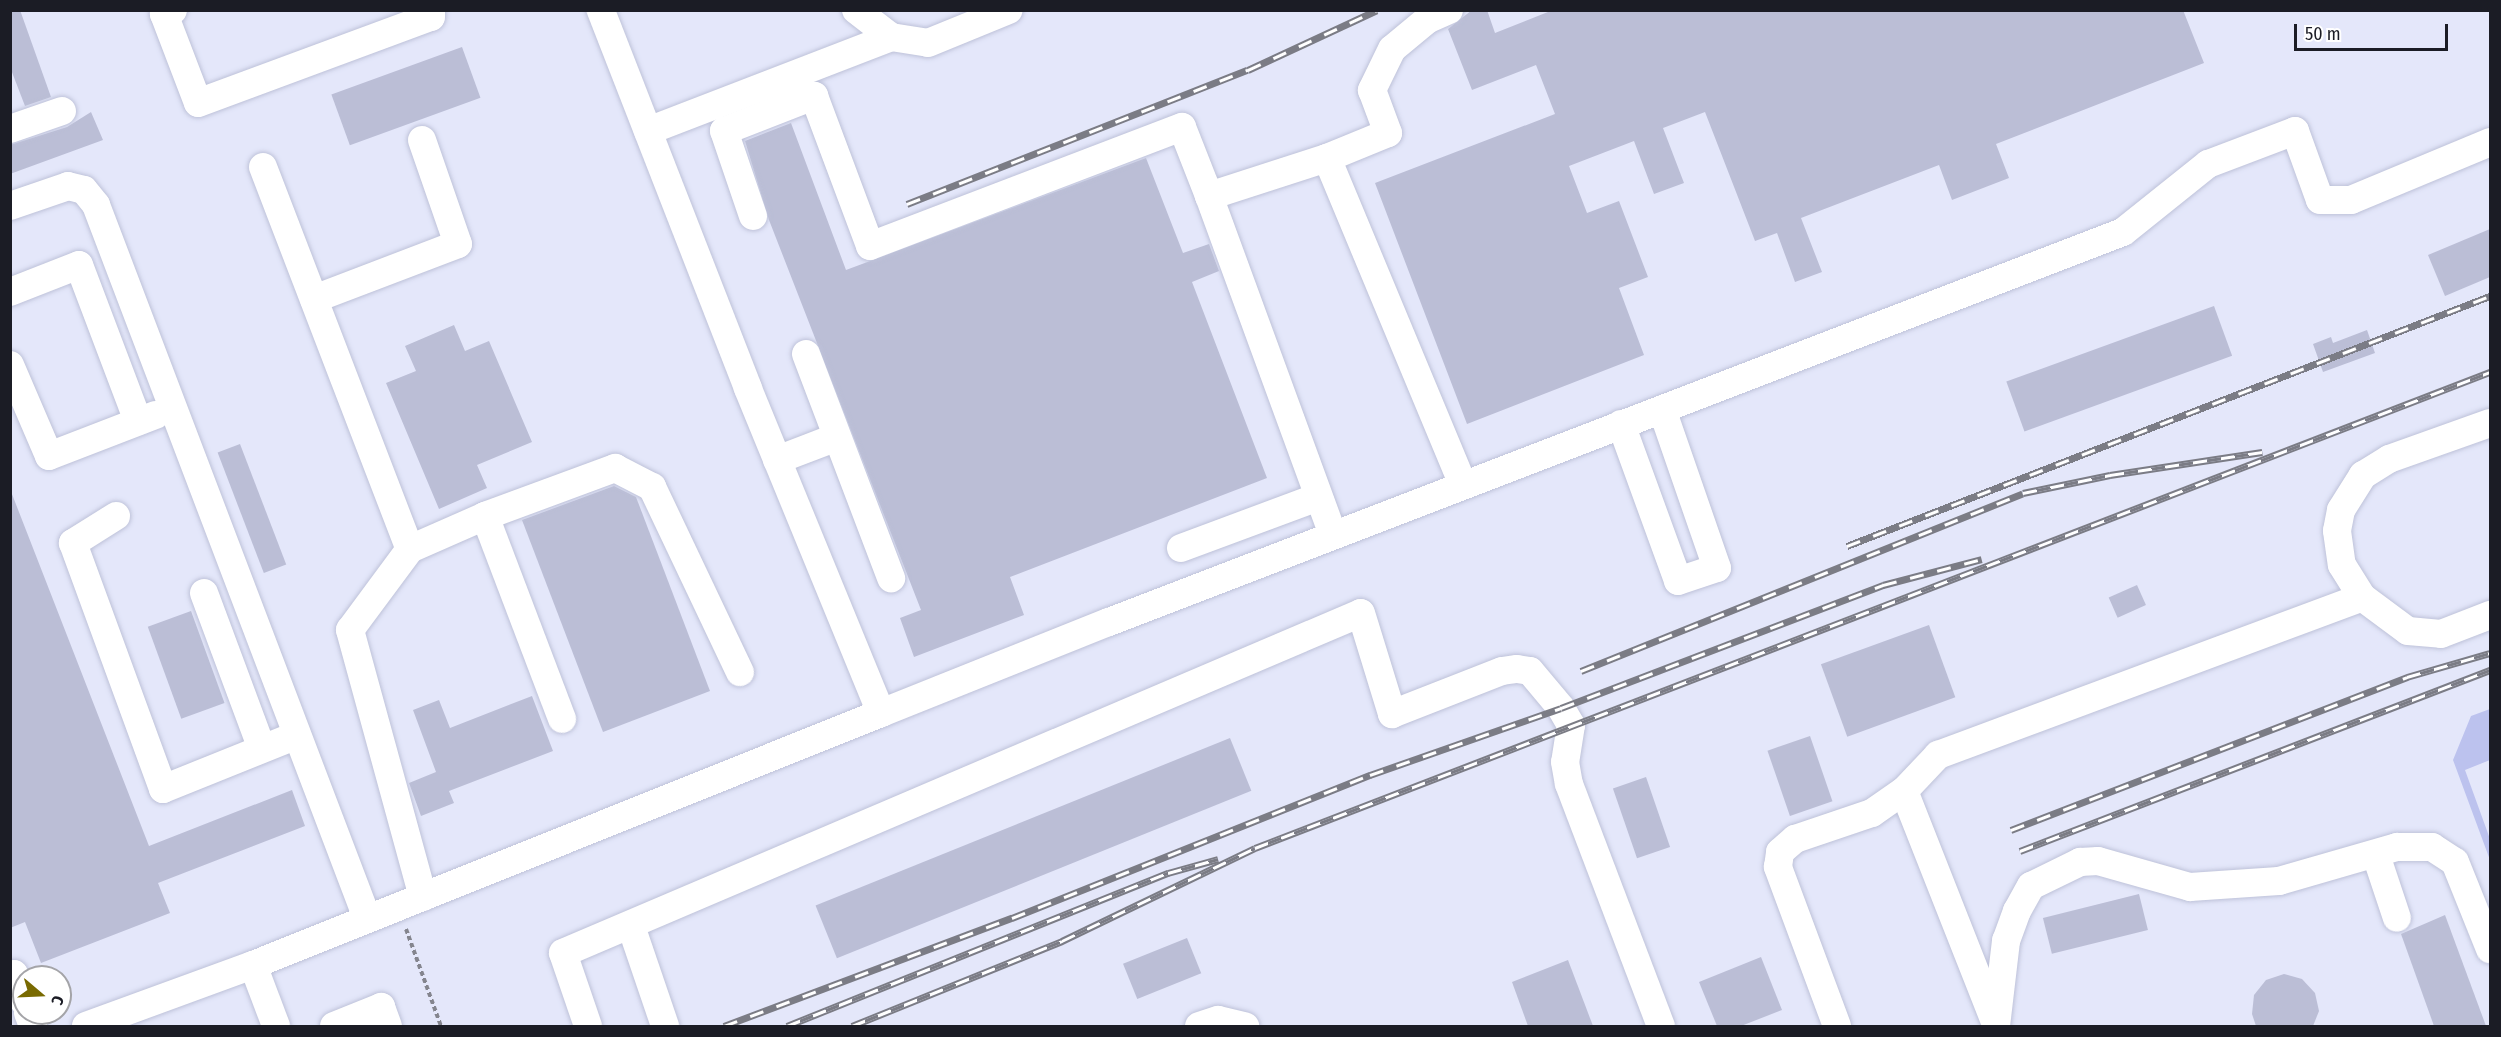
<!DOCTYPE html>
<html>
<head>
<meta charset="utf-8">
<style>
	body { margin:0 }
	#map { position:relative; width:2501px; height:1037px; overflow:hidden; background:#f3f4fe; font-family:"Fira Sans Condensed",sans-serif }
	div>[style] { position:absolute }
	.built>* { inset:0; background:#e4e7fa }
	.green>* { inset:0; background:#bcc2ee }
	.building>* { inset:0; background:#bbbed6; transform-origin:0 0 }
	.path>* { height:4px; margin-top:-2px; transform-origin:0; background:repeating-linear-gradient(90deg,#84858e 0 4.5px,transparent 0 7.5px) }
	.roads { filter:drop-shadow(0 0 2px #bec2d9) drop-shadow(0 0 2px #bec2d9) }
	.minor>* { height:28px; margin:-14px; padding:0 14px; transform-origin:14px; border-radius:14px; background:#fff }
	.rail>* { height:7px; margin-top:-3.5px; transform-origin:0; background:repeating-linear-gradient(90deg,#fff 0 14px,#7b7c85 0 28px); box-sizing:border-box; border-block:2px solid #7b7c85 }
	span { translate:-50% -50%; white-space:nowrap; text-align:center; line-height:1.15; -webkit-text-stroke:5px #fff; paint-order:stroke }
	.frame { position:absolute; inset:0; border:12px solid #1b1c25; pointer-events:none }
	.north { position:absolute; left:12px; top:965px; width:60px; height:60px; box-sizing:border-box; background:#fff; border:2px solid #a4a4a8; border-radius:50%; rotate:109deg; font-size:16px; font-weight:700; line-height:24px; text-align:center; color:#1b1c25 }
	.north::after { content:''; display:block; margin:auto; width:21px; height:27px; background:#796a01; clip-path:polygon(50% 0,100% 100%,50% 72%,0 100%) }
	.scale { position:absolute; left:2294px; top:24px; width:154px; height:27px; box-sizing:border-box; border:3px solid #1b1c25; border-top:0; padding-left:8px; font-size:18px; line-height:21px; white-space:nowrap; color:#1b1c25; -webkit-text-stroke:4px #fff; paint-order:stroke }
</style>
</head>
<body>
<div id="map">
	<div class="built">
		<div style="clip-path:polygon(evenodd,10px 11px,2490px 11px,2490px 1026px,11px 1026px,10px 11px,24px 977px,60px 977px,60px 1013px,24px 1013px,24px 977px)"></div>
	</div>
	<div class="green">
		<div style="clip-path:polygon(2490px 709px,2490px 760px,2465px 770px,2490px 839px,2490px 860px,2453px 760px,2471px 716px)"></div>
	</div>
	<div class="building">
		<div style="clip-path:polygon(10px 10px,20px 10px,51px 97px,25px 106px,10px 67px)"></div>
		<div style="clip-path:polygon(1472px 10px,1487px 10px,1495px 33px,1553px 10px,2183px 10px,2204px 63px,1996px 144px,2009px 178px,1952px 200px,1939px 165px,1801px 218px,1822px 272px,1795px 282px,1777px 233px,1755px 241px,1705px 112px,1663px 128px,1684px 183px,1654px 194px,1634px 141px,1569px 166px,1587px 213px,1619px 201px,1648px 277px,1619px 288px,1644px 355px,1467px 424px,1375px 183px,1555px 114px,1536px 65px,1472px 90px,1448px 29px)"></div>
		<div style="left:462px;top:47px;width:54px;height:139px;rotate:70deg"></div>
		<div style="clip-path:polygon(91px 112px,103px 140px,10px 174px,10px 145px,67px 127px)"></div>
		<div style="clip-path:polygon(791px 123px,846px 270px,1146px 158px,1183px 253px,1209px 244px,1219px 271px,1192px 282px,1267px 478px,1010px 577px,1024px 615px,914px 657px,900px 618px,921px 610px,769px 220px,745px 141px)"></div>
		<div style="clip-path:polygon(2490px 229px,2490px 277px,2445px 296px,2428px 255px)"></div>
		<div style="left:2214px;top:306px;width:53px;height:221px;rotate:70deg"></div>
		<div style="clip-path:polygon(454px 325px,465px 351px,489px 341px,532px 442px,477px 465px,487px 488px,439px 509px,386px 383px,416px 371px,405px 346px)"></div>
		<div style="clip-path:polygon(2367px 330px,2375px 353px,2323px 372px,2313px 344px,2331px 337px,2333px 343px)"></div>
		<div style="left:240px;top:444px;width:129px;height:24px;rotate:69deg"></div>
		<div style="clip-path:polygon(614px 486px,636px 497px,710px 691px,603px 732px,522px 520px)"></div>
		<div style="clip-path:polygon(10px 489px,149px 846px,292px 790px,305px 826px,158px 883px,170px 913px,41px 963px,25px 922px,10px 928px)"></div>
		<div style="left:2137px;top:585px;width:22px;height:31px;rotate:66deg"></div>
		<div style="left:191px;top:611px;width:98px;height:46px;rotate:70deg"></div>
		<div style="left:1929px;top:625px;width:77px;height:115px;rotate:70deg"></div>
		<div style="clip-path:polygon(532px 696px,553px 751px,449px 791px,454px 803px,421px 816px,409px 783px,436px 772px,413px 710px,439px 700px,450px 728px)"></div>
		<div style="left:1810px;top:736px;width:69px;height:45px;rotate:71deg"></div>
		<div style="left:1230px;top:738px;width:57px;height:447px;rotate:68deg"></div>
		<div style="left:1646px;top:777px;width:74px;height:35px;rotate:71deg"></div>
		<div style="left:2139px;top:894px;width:37px;height:99px;rotate:76deg"></div>
		<div style="clip-path:polygon(2445px 915px,2486px 1026px,2434px 1026px,2401px 934px)"></div>
		<div style="left:1187px;top:938px;width:38px;height:69px;rotate:68deg"></div>
		<div style="clip-path:polygon(1761px 957px,1782px 1010px,1741px 1026px,1717px 1026px,1699px 982px)"></div>
		<div style="clip-path:polygon(1568px 960px,1593px 1026px,1528px 1026px,1512px 982px)"></div>
		<div style="clip-path:polygon(2284px 974px,2302px 979px,2315px 993px,2319px 1011px,2313px 1026px,2256px 1026px,2252px 1014px,2254px 995px,2266px 980px)"></div>
	</div>
	<div class="path">
		<div style="left:406px;top:929px;width:103px;rotate:70.2deg"></div>
	</div>
	<div class="roads">
		<div class="minor">
			<div style="left:173px;top:10px;width:10px;rotate:156deg"></div>
			<div style="left:164px;top:14px;width:95px;rotate:69.1deg"></div>
			<div style="left:198px;top:103px;width:248px;rotate:-20.3deg"></div>
			<div style="left:431px;top:17px;width:7px;rotate:-90deg"></div>
			<div style="left:856px;top:10px;width:44px;rotate:37.6deg"></div>
			<div style="left:891px;top:37px;width:37px;rotate:9deg"></div>
			<div style="left:928px;top:43px;width:87px;rotate:-22.2deg"></div>
			<div style="left:1449px;top:10px;width:24px;rotate:156deg"></div>
			<div style="left:1427px;top:20px;width:45px;rotate:140.4deg"></div>
			<div style="left:1392px;top:49px;width:46px;rotate:116deg"></div>
			<div style="left:1372px;top:90px;width:46px;rotate:69.6deg"></div>
			<div style="left:1388px;top:133px;width:66px;rotate:157.7deg"></div>
			<div style="left:1327px;top:158px;width:354px;rotate:67.4deg"></div>
			<div style="left:10px;top:129px;width:55px;rotate:-19.1deg"></div>
			<div style="left:648px;top:131px;width:261px;rotate:-21.1deg"></div>
			<div style="left:263px;top:167px;width:409px;rotate:69deg"></div>
			<div style="left:1209px;top:196px;width:361px;rotate:69.9deg"></div>
			<div style="left:10px;top:206px;width:61px;rotate:-19deg"></div>
			<div style="left:68px;top:186px;width:16px;rotate:14deg"></div>
			<div style="left:84px;top:190px;width:19px;rotate:51deg"></div>
			<div style="left:96px;top:205px;width:763px;rotate:69.19deg"></div>
			<div style="left:753px;top:216px;width:90px;rotate:-108.8deg"></div>
			<div style="left:724px;top:131px;width:97px;rotate:-21.3deg"></div>
			<div style="left:814px;top:96px;width:160px;rotate:69.5deg"></div>
			<div style="left:870px;top:246px;width:334px;rotate:-20.9deg"></div>
			<div style="left:1182px;top:127px;width:74px;rotate:68.6deg"></div>
			<div style="left:1209px;top:196px;width:124px;rotate:-17.9deg"></div>
			<div style="left:10px;top:292px;width:74px;rotate:-21.4deg"></div>
			<div style="left:79px;top:265px;width:167px;rotate:69.3deg"></div>
			<div style="left:314px;top:299px;width:154px;rotate:-20.9deg"></div>
			<div style="left:458px;top:244px;width:110px;rotate:-109.1deg"></div>
			<div style="left:806px;top:354px;width:240px;rotate:69.2deg"></div>
			<div style="left:10px;top:365px;width:99px;rotate:66.8deg"></div>
			<div style="left:49px;top:456px;width:114px;rotate:-21.1deg"></div>
			<div style="left:2490px;top:423px;width:107px;rotate:160.4deg"></div>
			<div style="left:2389px;top:459px;width:31px;rotate:148deg"></div>
			<div style="left:2363px;top:475px;width:41px;rotate:122.2deg"></div>
			<div style="left:2341px;top:510px;width:21px;rotate:101deg"></div>
			<div style="left:2337px;top:531px;width:34px;rotate:82deg"></div>
			<div style="left:2342px;top:565px;width:38px;rotate:58deg"></div>
			<div style="left:2362px;top:597px;width:57px;rotate:36.5deg"></div>
			<div style="left:2408px;top:631px;width:33px;rotate:5deg"></div>
			<div style="left:2441px;top:634px;width:53px;rotate:-21.2deg"></div>
			<div style="left:1621px;top:424px;width:167px;rotate:70deg"></div>
			<div style="left:1678px;top:581px;width:41px;rotate:-18.4deg"></div>
			<div style="left:1717px;top:568px;width:168px;rotate:-109.1deg"></div>
			<div style="left:777px;top:460px;width:64px;rotate:-21deg"></div>
			<div style="left:116px;top:516px;width:51px;rotate:147.9deg"></div>
			<div style="left:73px;top:543px;width:262px;rotate:69.9deg"></div>
			<div style="left:163px;top:789px;width:144px;rotate:-21.9deg"></div>
			<div style="left:485px;top:516px;width:217px;rotate:69.2deg"></div>
			<div style="left:1181px;top:548px;width:146px;rotate:-20.4deg"></div>
			<div style="left:204px;top:593px;width:166px;rotate:69.6deg"></div>
			<div style="left:881px;top:713px;width:245px;rotate:-21.8deg"></div>
			<div style="left:1109px;top:622px;width:1086px;rotate:-21.04deg"></div>
			<div style="left:2123px;top:232px;width:109px;rotate:-38.7deg"></div>
			<div style="left:2208px;top:164px;width:93px;rotate:-20.8deg"></div>
			<div style="left:2295px;top:131px;width:73px;rotate:70.1deg"></div>
			<div style="left:2320px;top:200px;width:31px"></div>
			<div style="left:2351px;top:200px;width:151px;rotate:-22.6deg"></div>
			<div style="left:1904px;top:791px;width:245px;rotate:68.5deg"></div>
			<div style="left:2376px;top:855px;width:66px;rotate:71.6deg"></div>
			<div style="left:423px;top:897px;width:277px;rotate:-105.3deg"></div>
			<div style="left:350px;top:630px;width:101px;rotate:-53.5deg"></div>
			<div style="left:410px;top:549px;width:82px;rotate:-23.7deg"></div>
			<div style="left:485px;top:516px;width:139px;rotate:-20.3deg"></div>
			<div style="left:615px;top:468px;width:42px;rotate:27.2deg"></div>
			<div style="left:652px;top:487px;width:205px;rotate:64.6deg"></div>
			<div style="left:631px;top:926px;width:106px;rotate:71.2deg"></div>
			<div style="left:253px;top:965px;width:65px;rotate:69.3deg"></div>
			<div style="left:10px;top:976px;width:4px;rotate:-27deg"></div>
			<div style="left:14px;top:974px;width:29px;rotate:70deg"></div>
			<div style="left:28px;top:1013px;width:14px;rotate:69deg"></div>
			<div style="left:86px;top:1026px;width:178px;rotate:-20.1deg"></div>
			<div style="left:253px;top:965px;width:677px;rotate:-21.86deg"></div>
			<div style="left:881px;top:713px;width:351px;rotate:-112.3deg"></div>
			<div style="left:748px;top:388px;width:406px;rotate:-111.3deg"></div>
			<div style="left:334px;top:1026px;width:51px;rotate:-22deg"></div>
			<div style="left:381px;top:1007px;width:20px;rotate:70deg"></div>
			<div style="left:588px;top:1026px;width:77px;rotate:-108.9deg"></div>
			<div style="left:563px;top:953px;width:867px;rotate:-23.08deg"></div>
			<div style="left:1361px;top:613px;width:106px;rotate:72.9deg"></div>
			<div style="left:1392px;top:714px;width:118px;rotate:-21.4deg"></div>
			<div style="left:1502px;top:671px;width:15px;rotate:-8deg"></div>
			<div style="left:1517px;top:669px;width:13px;rotate:9deg"></div>
			<div style="left:1530px;top:671px;width:48px;rotate:50deg"></div>
			<div style="left:1561px;top:708px;width:20px;rotate:60deg"></div>
			<div style="left:1571px;top:725px;width:37px;rotate:99deg"></div>
			<div style="left:1565px;top:762px;width:22px;rotate:80deg"></div>
			<div style="left:1569px;top:784px;width:259px;rotate:69.2deg"></div>
			<div style="left:1199px;top:1026px;width:20px;rotate:-18deg"></div>
			<div style="left:1218px;top:1020px;width:28px;rotate:13deg"></div>
			<div style="left:1837px;top:1026px;width:170px;rotate:-110.4deg"></div>
			<div style="left:1778px;top:867px;width:15px;rotate:-82deg"></div>
			<div style="left:1780px;top:852px;width:20px;rotate:-41deg"></div>
			<div style="left:1795px;top:839px;width:81px;rotate:-18.7deg"></div>
			<div style="left:1872px;top:813px;width:39px;rotate:-35deg"></div>
			<div style="left:1904px;top:791px;width:50px;rotate:-46.6deg"></div>
			<div style="left:1938px;top:755px;width:452px;rotate:-20.4deg"></div>
			<div style="left:1996px;top:1026px;width:86px;rotate:-83.3deg"></div>
			<div style="left:2006px;top:941px;width:32px;rotate:-70deg"></div>
			<div style="left:2017px;top:911px;width:29px;rotate:-61deg"></div>
			<div style="left:2031px;top:886px;width:55px;rotate:-26.1deg"></div>
			<div style="left:2080px;top:862px;width:18px;rotate:-3deg"></div>
			<div style="left:2098px;top:861px;width:96px;rotate:15.8deg"></div>
			<div style="left:2190px;top:887px;width:89px;rotate:-3.9deg"></div>
			<div style="left:2279px;top:881px;width:123px;rotate:-16.1deg"></div>
			<div style="left:2397px;top:847px;width:35px"></div>
			<div style="left:2432px;top:847px;width:27px;rotate:33deg"></div>
			<div style="left:2455px;top:862px;width:94px;rotate:68.1deg"></div>
		</div>
	</div>
	<div class="rail">
		<div style="left:907px;top:204px;width:366px;rotate:-21.5deg"></div>
		<div style="left:1248px;top:70px;width:142px;rotate:-24.9deg"></div>
		<div style="left:1847px;top:546px;width:690px;rotate:-21.25deg"></div>
		<div style="left:1581px;top:671px;width:476px;rotate:-21.9deg"></div>
		<div style="left:2023px;top:493px;width:89px;rotate:-11.7deg"></div>
		<div style="left:2110px;top:475px;width:154px;rotate:-8.6deg"></div>
		<div style="left:2011px;top:830px;width:425px;rotate:-21.1deg"></div>
		<div style="left:2407px;top:677px;width:86px;rotate:-16.1deg"></div>
		<div style="left:2020px;top:851px;width:504px;rotate:-21.06deg"></div>
		<div style="left:724px;top:1026px;width:308px;rotate:-20.6deg"></div>
		<div style="left:1012px;top:918px;width:386px;rotate:-21.8deg"></div>
		<div style="left:1370px;top:775px;width:202px;rotate:-19.3deg"></div>
		<div style="left:1561px;top:708px;width:345px;rotate:-20.9deg"></div>
		<div style="left:1883px;top:585px;width:102px;rotate:-14.7deg"></div>
		<div style="left:787px;top:1026px;width:411px;rotate:-21.9deg"></div>
		<div style="left:1168px;top:873px;width:52px;rotate:-15.6deg"></div>
		<div style="left:852px;top:1026px;width:227px;rotate:-22deg"></div>
		<div style="left:1062px;top:941px;width:214px;rotate:-25.7deg"></div>
		<div style="left:1255px;top:848px;width:1324px;rotate:-21.08deg"></div>
	</div>
	<div class="frame"></div>
	<div class="north">С</div>
	<div class="scale">50 m</div>
</div>
</body>
</html>
